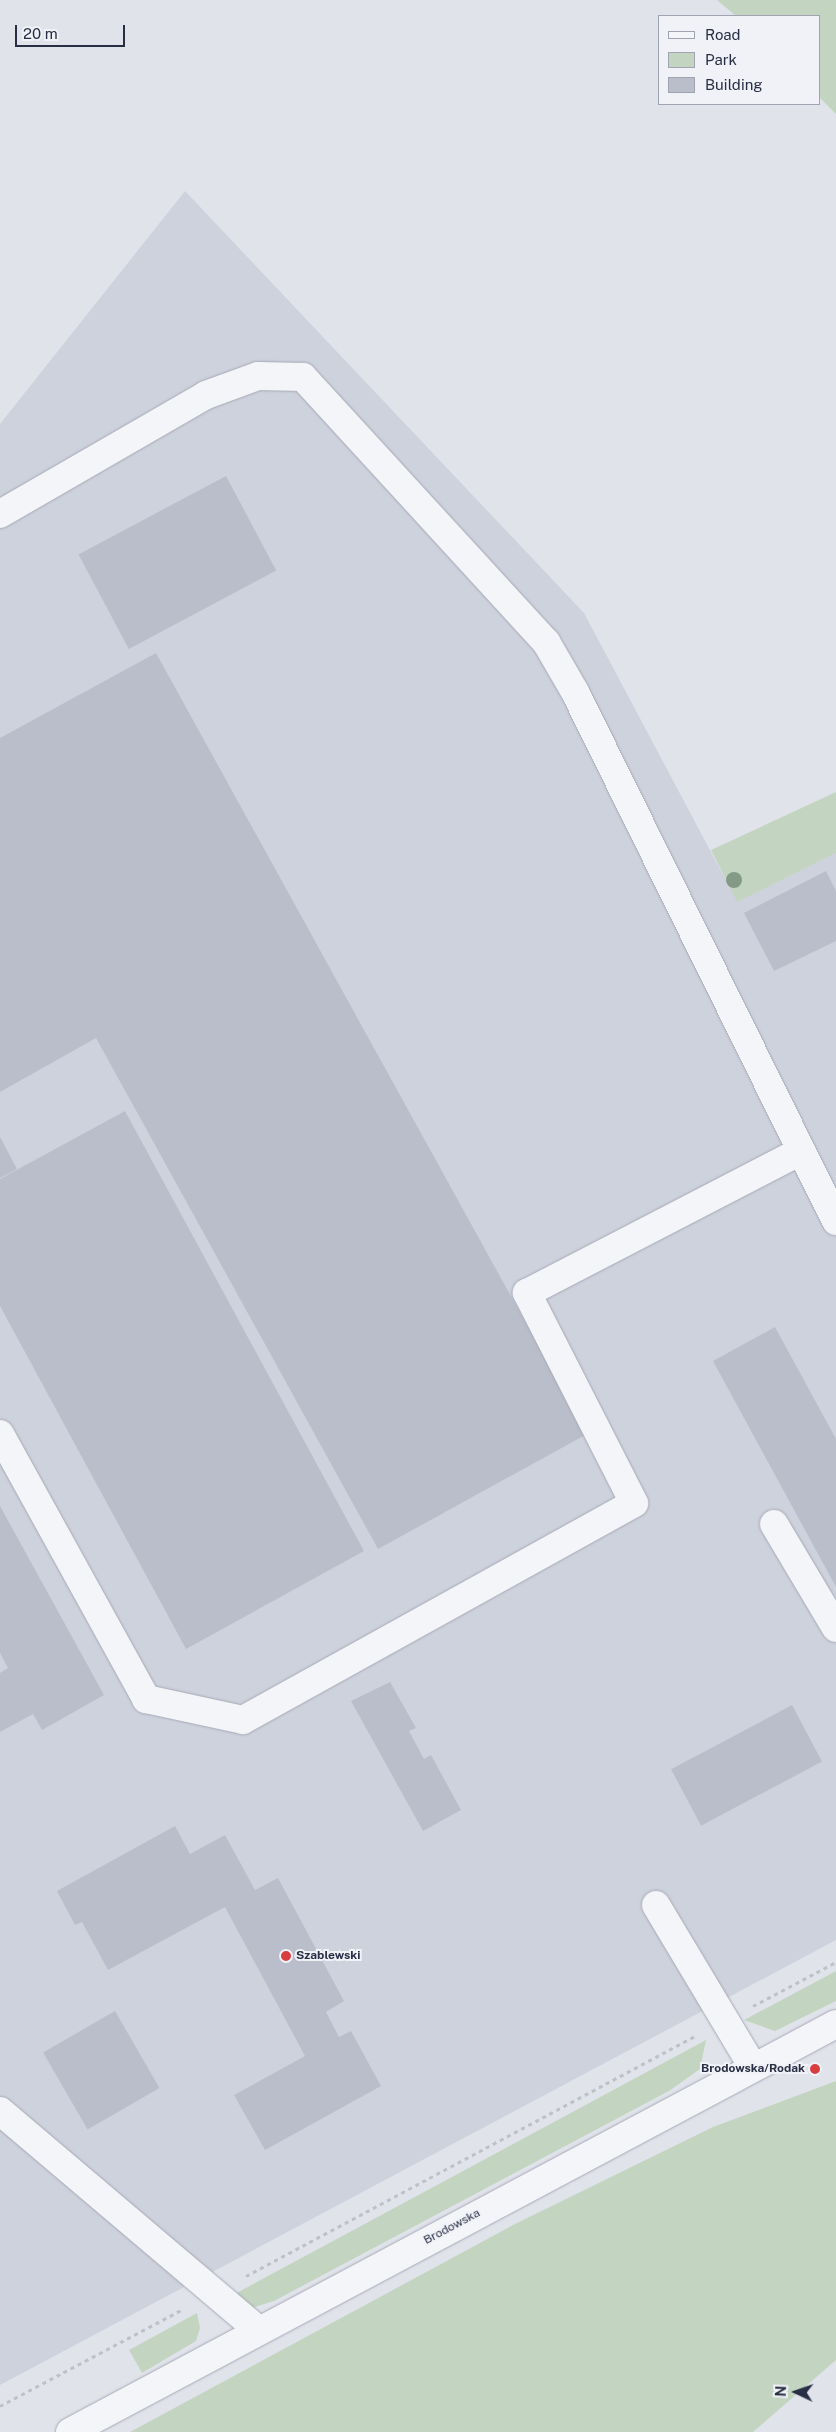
<!DOCTYPE html>
<html>
<head>
<meta charset="utf-8">
<style>
	body { margin:0 }
	#map { position:relative; width:836px; height:2432px; overflow:hidden; background:#e1e3eb; font-family:"Public Sans",sans-serif }
	div>[style] { position:absolute }
	.built>* { inset:0; background:#ced2dd }
	.green>* { inset:0; background:#c3d5c1 }
	.building>* { inset:0; background:#babecb; transform-origin:0 0 }
	.path>* { height:3px; margin-top:-1.5px; transform-origin:0; background:repeating-linear-gradient(90deg,#bfc1c9 0 4px,transparent 0 8px) }
	.roads { filter:drop-shadow(0 0 1px #a6a9b5) drop-shadow(0 0 1px #a6a9b5) }
	.minor>* { height:28px; margin:-14px; padding:0 14px; transform-origin:14px; border-radius:14px; background:#f4f5f8 }
	.trees>* { width:16px; height:16px; margin:-8px; border-radius:50%; background:#839b86 }
	.dots>* { width:14px; height:14px; translate:-50% -50%; box-sizing:border-box; border:2px solid #f0f2f8; border-radius:50% }
	span { translate:-50% -50%; white-space:nowrap; text-align:center; line-height:1.15; -webkit-text-stroke:4px #f0f2f8; paint-order:stroke }
	.poi-label { font-size:12px; color:#282e43; font-weight:700 }
	.left { translate:0 -50%; text-align:left }
	.right { translate:-100% -50%; text-align:right }
	.street-label { font-size:12px; color:#282e43 }
	.legend { position:absolute; left:658px; top:15px; width:162px; height:90px; box-sizing:border-box; background:#f0f2f8; border:1px solid #a0a4b0; margin:0; padding:6px 9px; list-style:none; font-size:15px; color:#282e43 }
	.legend li { display:flex; align-items:center; gap:10px; height:25px }
	.legend b { width:25px; border:1px solid #a0a4b0 }
	.north { position:absolute; left:771px; top:2367px; width:50px; height:50px; -webkit-text-stroke:4px #f0f2f8; paint-order:stroke; rotate:273deg; font-size:14px; font-weight:700; line-height:20px; text-align:center; color:#282e43 }
	.north::after { content:''; display:block; margin:auto; width:18px; height:22px; background:#282e43; clip-path:polygon(50% 0,100% 100%,50% 72%,0 100%) }
	.scale { position:absolute; left:15px; top:25px; width:110px; height:22px; box-sizing:border-box; border:2px solid #282e43; border-top:0; padding-left:6px; font-size:15px; line-height:18px; white-space:nowrap; color:#282e43; -webkit-text-stroke:4px #f0f2f8; paint-order:stroke }
</style>
</head>
<body>
<div id="map">
	<div class="built">
		<div style="clip-path:polygon(185px 191px,584px 613px,737px 901px,836px 853px,836px 1940px,0 2385px,0 424px)"></div>
	</div>
	<div class="green">
		<div style="clip-path:polygon(717px 0,836px 0,836px 114px,820px 98px,820px 16px,736px 16px)"></div>
		<div style="clip-path:polygon(836px 792px,836px 853px,737px 902px,711px 850px)"></div>
		<div style="clip-path:polygon(836px 1971px,836px 2001px,775px 2031px,744px 2020px)"></div>
		<div style="clip-path:polygon(706px 2040px,700px 2069px,669px 2091px,274px 2301px,252px 2308px,231px 2296px)"></div>
		<div style="clip-path:polygon(836px 2081px,836px 2360px,753px 2432px,130px 2432px,517px 2223px,713px 2127px)"></div>
		<div style="clip-path:polygon(197px 2313px,200px 2328px,196px 2341px,142px 2373px,129px 2350px)"></div>
	</div>
	<div class="building">
		<div style="left:226px;top:476px;width:107px;height:167px;rotate:62deg"></div>
		<div style="clip-path:polygon(156px 653px,587px 1434px,378px 1549px,96px 1038px,0 1092px,0 738px)"></div>
		<div style="clip-path:polygon(826px 871px,836px 891px,836px 941px,774px 971px,744px 913px)"></div>
		<div style="clip-path:polygon(125px 1111px,364px 1551px,186px 1649px,0 1306px,0 1179px)"></div>
		<div style="clip-path:polygon(0 1137px,17px 1169px,0 1178px)"></div>
		<div style="clip-path:polygon(775px 1327px,836px 1439px,836px 1587px,713px 1361px)"></div>
		<div style="clip-path:polygon(0 1506px,104px 1695px,42px 1730px,33px 1714px,0 1732px,0 1673px,8px 1668px,0 1653px)"></div>
		<div style="clip-path:polygon(390px 1682px,416px 1728px,409px 1731px,424px 1759px,431px 1755px,461px 1810px,423px 1831px,351px 1701px)"></div>
		<div style="left:792px;top:1705px;width:64px;height:137px;rotate:62deg"></div>
		<div style="clip-path:polygon(175px 1826px,190px 1854px,225px 1835px,255px 1890px,278px 1878px,344px 2001px,326px 2012px,339px 2037px,351px 2031px,381px 2086px,265px 2150px,234px 2095px,305px 2056px,225px 1907px,108px 1970px,82px 1922px,75px 1925px,57px 1891px)"></div>
		<div style="left:115px;top:2011px;width:89px;height:83px;rotate:60deg"></div>
	</div>
	<div class="path">
		<div style="left:753px;top:2006px;width:94px;rotate:-27.9deg"></div>
		<div style="left:246px;top:2276px;width:511px;rotate:-28.12deg"></div>
		<div style="left:0;top:2406px;width:207px;rotate:-27.9deg"></div>
	</div>
	<div class="roads">
		<div class="minor">
			<div style="left:0;top:514px;width:238px;rotate:-30deg"></div>
			<div style="left:206px;top:395px;width:55px;rotate:-20.1deg"></div>
			<div style="left:258px;top:376px;width:45px;rotate:1.3deg"></div>
			<div style="left:303px;top:377px;width:360px;rotate:47.5deg"></div>
			<div style="left:546px;top:642px;width:58px;rotate:59.9deg"></div>
			<div style="left:575px;top:692px;width:590px;rotate:63.74deg"></div>
			<div style="left:0;top:1434px;width:303px;rotate:61.1deg"></div>
			<div style="left:146px;top:1699px;width:99px;rotate:12.2deg"></div>
			<div style="left:243px;top:1720px;width:447px;rotate:-29deg"></div>
			<div style="left:634px;top:1503px;width:236px;rotate:-117deg"></div>
			<div style="left:527px;top:1293px;width:309px;rotate:-27.4deg"></div>
			<div style="left:774px;top:1524px;width:121px;rotate:59.2deg"></div>
			<div style="left:656px;top:1905px;width:189px;rotate:59.1deg"></div>
			<div style="left:0;top:2111px;width:338px;rotate:40.3deg"></div>
			<div style="left:70px;top:2432px;width:868px;rotate:-28.04deg"></div>
		</div>
	</div>
	<div class="trees">
		<div style="left:734px;top:880px"></div>
	</div>
	<div class="dots">
		<div style="left:286px;top:1956px;background:#d83d3f"></div>
		<div style="left:815px;top:2069px;background:#d83d3f"></div>
	</div>
	<div class="poi-label">
		<span class="left" style="left:296px;top:1956px">Szablewski</span>
		<span class="right" style="left:805px;top:2069px">Brodowska/Rodak</span>
	</div>
	<div class="street-label">
		<span style="left:452px;top:2227px;rotate:-28deg">Brodowska</span>
	</div>
	<ul class="legend">
	<li><b style="height:6px;background:#f4f5f8"></b>Road</li>
	<li><b style="height:14px;background:#c3d5c1"></b>Park</li>
	<li><b style="height:14px;background:#babecb"></b>Building</li>
	</ul>
	<div class="north">N</div>
	<div class="scale">20 m</div>
</div>
</body>
</html>
